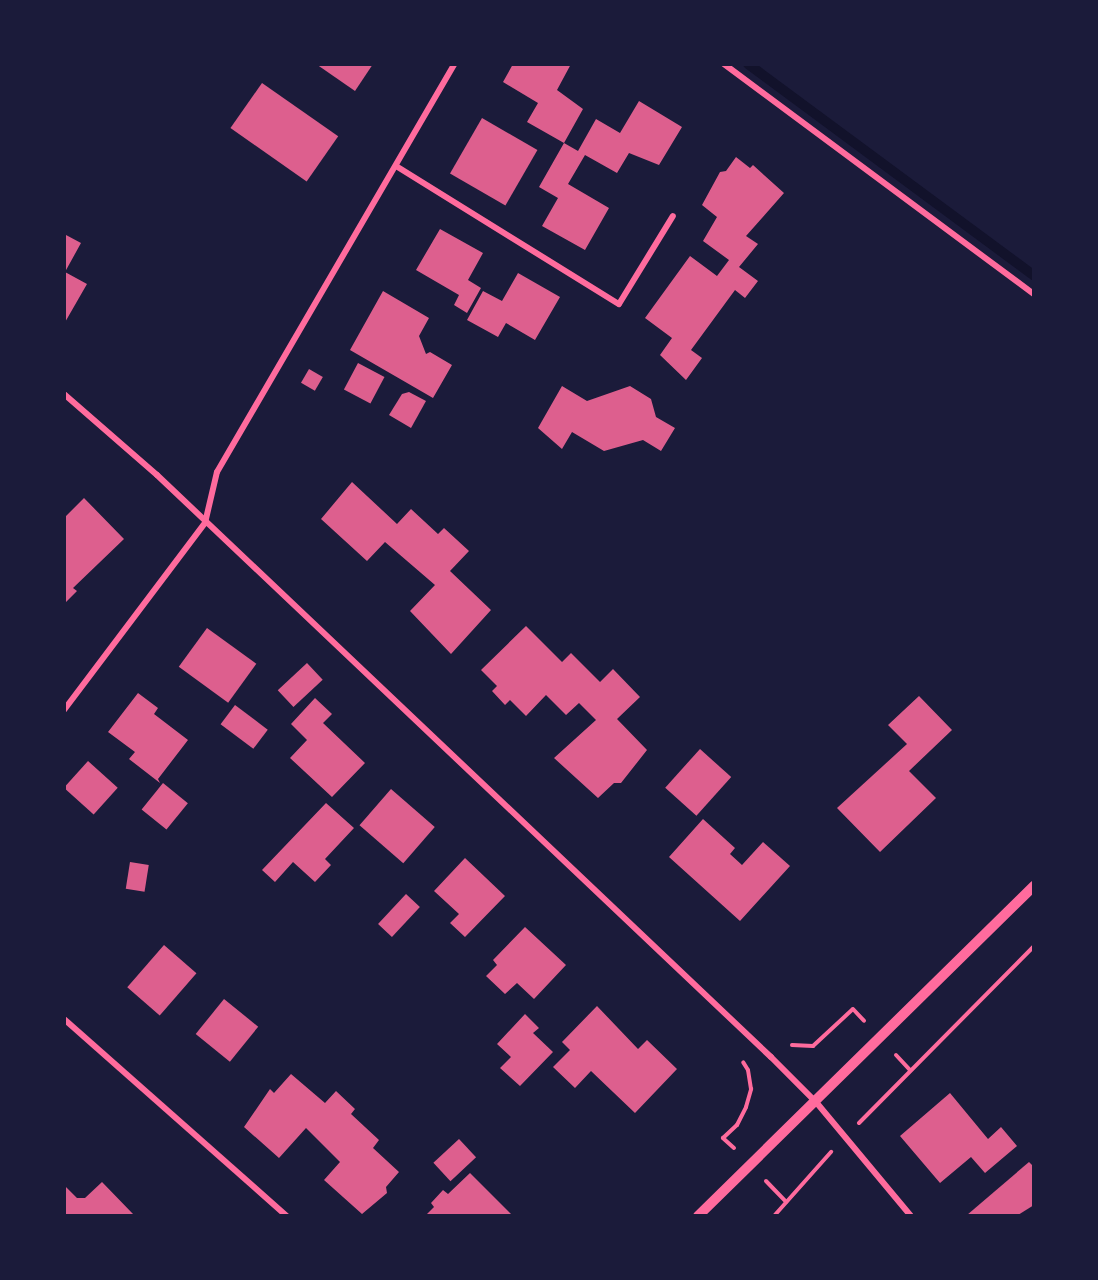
<!DOCTYPE html>
<html>
<head>
<meta charset="utf-8">
<style>
	body { margin:0 }
	#map { position:relative; width:1098px; height:1280px; overflow:hidden; background:#1b1b3a; font-family:Commissioner,sans-serif }
	div>[style] { position:absolute }
	.stream>* { height:10px; margin:-5px; padding:0 5px; transform-origin:5px; border-radius:5px; background:#12122b }
	.building>* { inset:0; background:#dd5f8e; transform-origin:0 0 }
	.path>* { height:4px; margin:-2px; padding:0 2px; transform-origin:2px; border-radius:2px; background:#ff6b9d }
	.minor>* { height:6px; margin:-3px; padding:0 3px; transform-origin:3px; border-radius:3px; background:#ff6b9d }
	.tertiary>* { height:10px; margin:-5px; padding:0 5px; transform-origin:5px; border-radius:5px; background:#ff6b9d }
	span { translate:-50% -50%; white-space:nowrap; text-align:center; line-height:1.15; -webkit-text-stroke:5px #1b1b3a; paint-order:stroke }
	.frame { position:absolute; inset:0; border:66px solid #1b1b3a; pointer-events:none }
</style>
</head>
<body>
<div id="map">
	<div class="stream">
		<div style="left:748px;top:64px;width:356px;rotate:36.5deg"></div>
	</div>
	<div class="building">
		<div style="clip-path:polygon(316px 64px,373px 64px,355px 91px)"></div>
		<div style="clip-path:polygon(513px 64px,571px 64px,557px 90px,583px 109px,564px 143px,527px 122px,538px 103px,503px 82px)"></div>
		<div style="left:262px;top:83px;width:93px;height:55px;rotate:35deg"></div>
		<div style="clip-path:polygon(639px 101px,682px 127px,659px 165px,629px 153px,617px 173px,585px 155px,568px 184px,609px 208px,585px 250px,542px 226px,558px 198px,539px 187px,564px 143px,578px 151px,596px 119px,620px 133px)"></div>
		<div style="left:482px;top:118px;width:64px;height:64px;rotate:30deg"></div>
		<div style="clip-path:polygon(736px 157px,750px 168px,753px 165px,784px 193px,746px 236px,758px 244px,739px 267px,758px 281px,745px 298px,735px 290px,691px 350px,702px 358px,686px 380px,660px 355px,672px 338px,645px 318px,690px 256px,717px 276px,729px 260px,703px 241px,717px 217px,702px 205px,720px 172px,726px 171px)"></div>
		<div style="clip-path:polygon(440px 229px,483px 253px,468px 280px,481px 288px,467px 313px,454px 305px,459px 295px,416px 270px)"></div>
		<div style="clip-path:polygon(66px 235px,81px 243px,65px 272px,87px 284px,64px 324px,64px 238px)"></div>
		<div style="clip-path:polygon(518px 273px,560px 297px,535px 340px,506px 323px,498px 337px,467px 320px,483px 291px,502px 301px)"></div>
		<div style="clip-path:polygon(383px 291px,429px 318px,419px 336px,426px 354px,430px 352px,452px 365px,433px 398px,350px 350px)"></div>
		<div style="left:358px;top:363px;width:30px;height:30px;rotate:28deg"></div>
		<div style="left:309px;top:369px;width:16px;height:16px;rotate:30deg"></div>
		<div style="clip-path:polygon(562px 386px,587px 401px,630px 386px,651px 399px,656px 417px,675px 428px,661px 451px,643px 440px,604px 451px,572px 432px,562px 449px,538px 428px)"></div>
		<div style="clip-path:polygon(409px 392px,426px 401px,411px 428px,389px 415px,402px 394px)"></div>
		<div style="clip-path:polygon(352px 482px,397px 524px,411px 509px,438px 534px,444px 528px,469px 551px,450px 571px,491px 610px,451px 654px,410px 611px,435px 585px,385px 542px,367px 561px,321px 519px)"></div>
		<div style="clip-path:polygon(84px 498px,124px 539px,73px 588px,77px 591px,64px 604px,64px 518px)"></div>
		<div style="clip-path:polygon(526px 626px,562px 662px,571px 653px,600px 682px,613px 669px,640px 697px,617px 719px,647px 750px,621px 783px,614px 783px,598px 798px,554px 758px,596px 720px,579px 703px,566px 715px,546px 695px,526px 716px,510px 700px,505px 705px,492px 691px,497px 686px,481px 670px)"></div>
		<div style="left:207px;top:628px;width:61px;height:48px;rotate:36deg"></div>
		<div style="left:307px;top:663px;width:23px;height:40px;rotate:47deg"></div>
		<div style="clip-path:polygon(138px 693px,158px 708px,154px 714px,188px 740px,158px 779px,160px 783px,129px 759px,135px 752px,108px 732px)"></div>
		<div style="clip-path:polygon(919px 696px,952px 730px,909px 771px,936px 798px,880px 852px,837px 808px,907px 744px,888px 725px)"></div>
		<div style="clip-path:polygon(315px 698px,332px 714px,323px 723px,365px 763px,332px 797px,290px 758px,307px 740px,291px 724px)"></div>
		<div style="left:235px;top:705px;width:41px;height:24px;rotate:37deg"></div>
		<div style="left:700px;top:749px;width:42px;height:52px;rotate:42deg"></div>
		<div style="left:88px;top:761px;width:40px;height:36px;rotate:42deg"></div>
		<div style="left:163px;top:783px;width:32px;height:34px;rotate:39deg"></div>
		<div style="left:391px;top:789px;width:58px;height:48px;rotate:41deg"></div>
		<div style="clip-path:polygon(326px 803px,354px 828px,325px 859px,331px 865px,315px 882px,293px 862px,275px 882px,262px 870px)"></div>
		<div style="clip-path:polygon(703px 819px,735px 848px,730px 854px,742px 865px,763px 842px,790px 866px,740px 921px,669px 857px)"></div>
		<div style="clip-path:polygon(465px 858px,505px 896px,465px 937px,450px 923px,459px 914px,434px 891px)"></div>
		<div style="left:130px;top:862px;width:19px;height:27px;rotate:9deg"></div>
		<div style="left:406px;top:894px;width:19px;height:41px;rotate:43deg"></div>
		<div style="clip-path:polygon(525px 927px,566px 965px,534px 999px,517px 983px,505px 994px,486px 976px,497px 965px,493px 960px)"></div>
		<div style="left:164px;top:945px;width:43px;height:56px;rotate:41deg"></div>
		<div style="left:224px;top:999px;width:44px;height:45px;rotate:39deg"></div>
		<div style="clip-path:polygon(597px 1006px,638px 1049px,647px 1040px,677px 1069px,635px 1113px,591px 1071px,575px 1088px,553px 1067px,570px 1050px,562px 1042px)"></div>
		<div style="clip-path:polygon(525px 1014px,539px 1028px,533px 1033px,553px 1052px,520px 1086px,500px 1068px,511px 1057px,497px 1044px)"></div>
		<div style="clip-path:polygon(291px 1074px,325px 1103px,336px 1091px,355px 1109px,351px 1114px,379px 1140px,373px 1148px,399px 1172px,386px 1187px,387px 1193px,362px 1214px,324px 1180px,340px 1162px,306px 1128px,279px 1158px,244px 1127px,270px 1089px,274px 1093px)"></div>
		<div style="clip-path:polygon(950px 1093px,988px 1139px,1001px 1127px,1017px 1146px,985px 1173px,971px 1157px,940px 1183px,900px 1136px)"></div>
		<div style="left:459px;top:1139px;width:25px;height:35px;rotate:47deg"></div>
		<div style="clip-path:polygon(1029px 1162px,1034px 1167px,1034px 1205px,1018px 1215px,967px 1215px)"></div>
		<div style="clip-path:polygon(470px 1173px,512px 1215px,426px 1215px,434px 1207px,431px 1203px,443px 1190px,448px 1194px)"></div>
		<div style="clip-path:polygon(102px 1182px,134px 1215px,64px 1215px,64px 1185px,77px 1198px,85px 1198px)"></div>
	</div>
	<div class="path">
		<div style="left:792px;top:1045px;width:21px;rotate:3deg"></div>
		<div style="left:813px;top:1046px;width:54px;rotate:-42.8deg"></div>
		<div style="left:853px;top:1009px;width:16px;rotate:47deg"></div>
		<div style="left:896px;top:1055px;width:21px;rotate:47deg"></div>
		<div style="left:859px;top:1123px;width:249px;rotate:-45.3deg"></div>
		<div style="left:734px;top:1148px;width:15px;rotate:-138deg"></div>
		<div style="left:723px;top:1138px;width:19px;rotate:-43deg"></div>
		<div style="left:737px;top:1125px;width:20px;rotate:-63deg"></div>
		<div style="left:746px;top:1107px;width:19px;rotate:-74deg"></div>
		<div style="left:751px;top:1089px;width:19px;rotate:-99deg"></div>
		<div style="left:748px;top:1070px;width:9px;rotate:-122deg"></div>
		<div style="left:766px;top:1181px;width:29px;rotate:46deg"></div>
		<div style="left:774px;top:1216px;width:86px;rotate:-48.3deg"></div>
	</div>
	<div class="minor">
		<div style="left:724px;top:64px;width:386px;rotate:36.6deg"></div>
		<div style="left:396px;top:166px;width:262px;rotate:31.8deg"></div>
		<div style="left:619px;top:304px;width:103px;rotate:-58.5deg"></div>
		<div style="left:64px;top:394px;width:123px;rotate:41.1deg"></div>
		<div style="left:157px;top:475px;width:846px;rotate:43.47deg"></div>
		<div style="left:771px;top:1057px;width:64px;rotate:45deg"></div>
		<div style="left:816px;top:1102px;width:148px;rotate:50.2deg"></div>
		<div style="left:64px;top:710px;width:234px;rotate:-53deg"></div>
		<div style="left:205px;top:523px;width:52px;rotate:-76.8deg"></div>
		<div style="left:217px;top:472px;width:472px;rotate:-59.8deg"></div>
		<div style="left:64px;top:1019px;width:298px;rotate:41.5deg"></div>
	</div>
	<div class="tertiary">
		<div style="left:698px;top:1216px;width:471px;rotate:-44.5deg"></div>
	</div>
	<div class="frame"></div>
</div>
</body>
</html>
